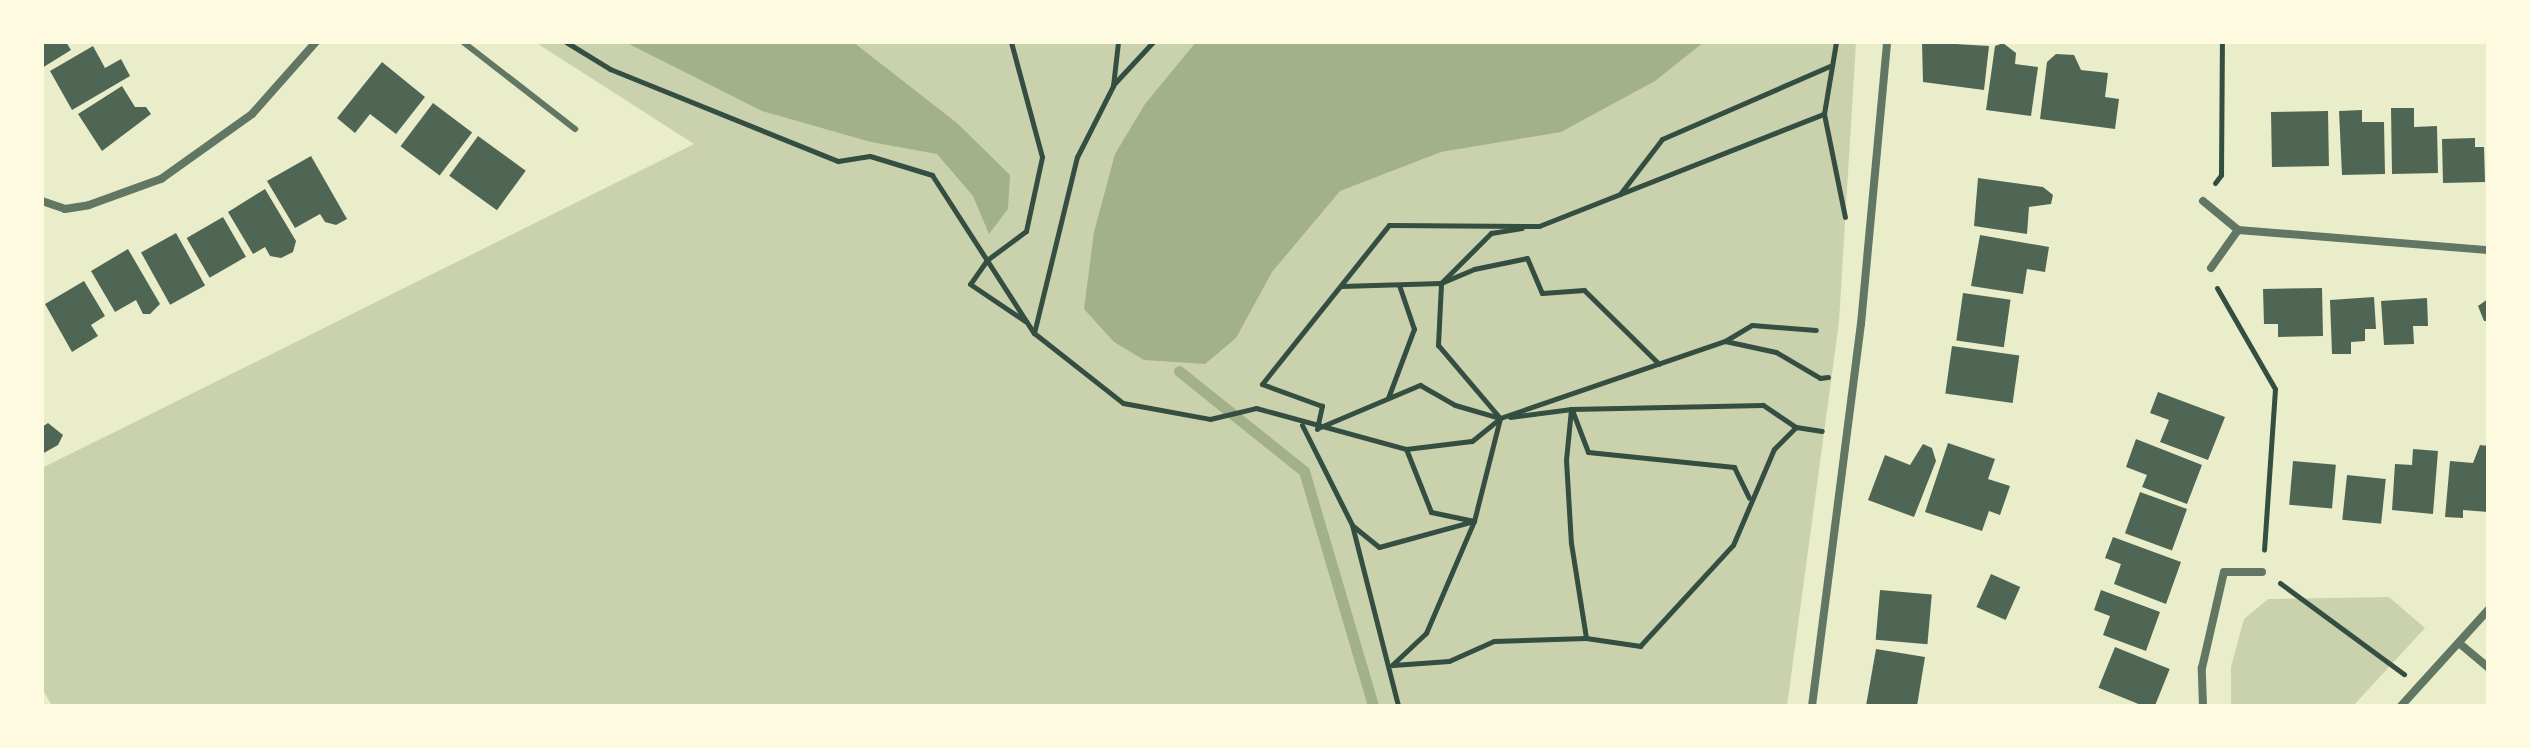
<!DOCTYPE html>
<html>
<head>
<meta charset="utf-8">
<style>
	body { margin:0 }
	#map { position:relative; width:2530px; height:748px; overflow:hidden; background:#e9edc9; font-family:"Noto Serif",serif }
	div>[style] { position:absolute }
	.green>* { inset:0; background:#cad2ad }
	.water>* { inset:0; background:#a3b18a }
	.stream>* { height:11px; margin:-5.5px; padding:0 5.5px; transform-origin:5.5px; border-radius:5.5px; background:#a3b18a }
	.building>* { inset:0; background:#4f6655; transform-origin:0 0 }
	.path>* { height:5px; margin:-2.5px; padding:0 2.5px; transform-origin:2.5px; border-radius:2.5px; background:#344e41 }
	.service>* { height:6px; margin:-3px; padding:0 3px; transform-origin:3px; border-radius:3px; background:#617663 }
	.minor>* { height:8px; margin:-4px; padding:0 4px; transform-origin:4px; border-radius:4px; background:#617663 }
	span { translate:-50% -50%; white-space:nowrap; text-align:center; line-height:1.15; -webkit-text-stroke:6px #fefae0; paint-order:stroke }
	.frame { position:absolute; inset:0; border:44px solid #fefae0; pointer-events:none }
</style>
</head>
<body>
<div id="map">
	<div class="green">
		<div style="clip-path:polygon(535px 42px,1856px 42px,1839px 322px,1787px 706px,52px 706px,42px 688px,42px 468px,694px 144px)"></div>
		<div style="clip-path:polygon(2389px 597px,2425px 628px,2353px 706px,2231px 706px,2231px 667px,2244px 619px,2268px 599px)"></div>
	</div>
	<div class="water">
		<div style="clip-path:polygon(625px 42px,853px 42px,957px 123px,1010px 175px,1008px 209px,989px 234px,973px 196px,937px 154px,871px 142px,762px 111px)"></div>
		<div style="clip-path:polygon(1196px 42px,1704px 42px,1655px 81px,1561px 132px,1441px 152px,1340px 191px,1272px 272px,1236px 338px,1205px 364px,1144px 360px,1114px 342px,1084px 309px,1094px 232px,1115px 154px,1145px 104px)"></div>
	</div>
	<div class="stream">
		<div style="left:1179px;top:371px;width:160px;rotate:38.7deg"></div>
		<div style="left:1304px;top:471px;width:245px;rotate:73.6deg"></div>
	</div>
	<div class="building">
		<div style="clip-path:polygon(42px 42px,66px 42px,71px 50px,42px 68px)"></div>
		<div style="clip-path:polygon(1922px 42px,1989px 46px,1984px 90px,1923px 82px)"></div>
		<div style="clip-path:polygon(2003px 43px,2016px 53px,2015px 64px,2038px 67px,2031px 116px,1986px 110px,1995px 46px)"></div>
		<div style="clip-path:polygon(93px 46px,105px 68px,121px 59px,130px 76px,72px 110px,50px 71px)"></div>
		<div style="clip-path:polygon(2056px 54px,2074px 55px,2081px 70px,2108px 73px,2105px 97px,2119px 99px,2115px 129px,2040px 119px,2047px 62px)"></div>
		<div style="clip-path:polygon(382px 62px,425px 97px,396px 134px,370px 114px,355px 133px,337px 118px)"></div>
		<div style="clip-path:polygon(122px 86px,135px 107px,146px 107px,151px 114px,102px 151px,78px 114px)"></div>
		<div style="left:433px;top:103px;width:49px;height:54px;rotate:37deg"></div>
		<div style="clip-path:polygon(2391px 108px,2414px 108px,2414px 127px,2437px 126px,2438px 173px,2392px 174px)"></div>
		<div style="clip-path:polygon(2362px 110px,2362px 122px,2384px 122px,2385px 174px,2342px 175px,2339px 111px)"></div>
		<div style="left:2328px;top:111px;width:55px;height:57px;rotate:89deg"></div>
		<div style="left:478px;top:136px;width:59px;height:49px;rotate:36deg"></div>
		<div style="clip-path:polygon(2475px 138px,2475px 147px,2484px 147px,2485px 182px,2443px 183px,2442px 139px)"></div>
		<div style="clip-path:polygon(311px 156px,347px 219px,336px 225px,325px 222px,320px 214px,295px 228px,267px 181px)"></div>
		<div style="clip-path:polygon(1978px 178px,2043px 187px,2053px 195px,2051px 204px,2029px 207px,2027px 234px,1974px 226px)"></div>
		<div style="clip-path:polygon(265px 189px,296px 241px,293px 252px,281px 258px,270px 256px,265px 247px,253px 254px,228px 212px)"></div>
		<div style="left:223px;top:217px;width:46px;height:42px;rotate:60deg"></div>
		<div style="left:176px;top:233px;width:60px;height:40px;rotate:61deg"></div>
		<div style="clip-path:polygon(1980px 235px,2049px 247px,2045px 272px,2027px 269px,2023px 294px,1971px 286px)"></div>
		<div style="clip-path:polygon(128px 249px,160px 304px,150px 314px,143px 314px,136px 300px,115px 312px,91px 271px)"></div>
		<div style="clip-path:polygon(84px 281px,105px 316px,91px 325px,98px 336px,72px 352px,45px 304px)"></div>
		<div style="clip-path:polygon(2322px 288px,2323px 336px,2278px 337px,2278px 324px,2264px 324px,2263px 289px)"></div>
		<div style="left:1963px;top:293px;width:48px;height:48px;rotate:8deg"></div>
		<div style="clip-path:polygon(2374px 297px,2376px 329px,2365px 329px,2365px 341px,2351px 342px,2351px 354px,2332px 354px,2330px 300px)"></div>
		<div style="clip-path:polygon(2427px 298px,2428px 326px,2413px 326px,2414px 344px,2384px 345px,2381px 301px)"></div>
		<div style="clip-path:polygon(2488px 299px,2488px 321px,2484px 321px,2478px 306px)"></div>
		<div style="left:1952px;top:346px;width:68px;height:48px;rotate:8deg"></div>
		<div style="clip-path:polygon(2158px 392px,2225px 417px,2208px 460px,2160px 442px,2169px 420px,2150px 413px)"></div>
		<div style="clip-path:polygon(48px 423px,63px 435px,58px 445px,42px 454px,42px 427px)"></div>
		<div style="clip-path:polygon(2136px 439px,2202px 465px,2187px 504px,2142px 487px,2147px 475px,2126px 467px)"></div>
		<div style="clip-path:polygon(1948px 443px,1995px 459px,1988px 479px,2010px 486px,2000px 515px,1989px 511px,1982px 531px,1925px 512px)"></div>
		<div style="clip-path:polygon(1923px 444px,1932px 448px,1936px 461px,1914px 517px,1868px 500px,1885px 455px,1910px 465px)"></div>
		<div style="clip-path:polygon(2480px 445px,2488px 446px,2488px 512px,2463px 510px,2463px 518px,2445px 517px,2450px 461px,2473px 463px)"></div>
		<div style="clip-path:polygon(2413px 449px,2438px 451px,2433px 514px,2392px 510px,2395px 464px,2412px 465px)"></div>
		<div style="left:2293px;top:461px;width:43px;height:44px;rotate:5deg"></div>
		<div style="left:2347px;top:475px;width:39px;height:45px;rotate:6deg"></div>
		<div style="left:2140px;top:492px;width:50px;height:44px;rotate:20deg"></div>
		<div style="clip-path:polygon(2113px 537px,2181px 562px,2166px 604px,2114px 584px,2121px 564px,2105px 558px)"></div>
		<div style="left:1991px;top:574px;width:32px;height:36px;rotate:24deg"></div>
		<div style="left:1880px;top:590px;width:52px;height:50px;rotate:5deg"></div>
		<div style="clip-path:polygon(2101px 590px,2160px 612px,2146px 651px,2103px 635px,2110px 616px,2094px 610px)"></div>
		<div style="left:2115px;top:647px;width:59px;height:44px;rotate:22deg"></div>
		<div style="clip-path:polygon(1876px 649px,1925px 657px,1917px 706px,1866px 706px)"></div>
	</div>
	<div class="path">
		<div style="left:566px;top:42px;width:52px;rotate:31.5deg"></div>
		<div style="left:610px;top:69px;width:246px;rotate:22deg"></div>
		<div style="left:838px;top:161px;width:32px;rotate:-9deg"></div>
		<div style="left:870px;top:156px;width:65px;rotate:17deg"></div>
		<div style="left:932px;top:175px;width:188px;rotate:57.2deg"></div>
		<div style="left:1034px;top:333px;width:113px;rotate:38.2deg"></div>
		<div style="left:1123px;top:403px;width:88px;rotate:10.4deg"></div>
		<div style="left:1210px;top:419px;width:47px;rotate:-13.4deg"></div>
		<div style="left:1256px;top:408px;width:156px;rotate:15.3deg"></div>
		<div style="left:1406px;top:449px;width:66px;rotate:-6.9deg"></div>
		<div style="left:1472px;top:441px;width:36px;rotate:-39deg"></div>
		<div style="left:1500px;top:418px;width:238px;rotate:-18.9deg"></div>
		<div style="left:1725px;top:341px;width:52px;rotate:12.2deg"></div>
		<div style="left:1776px;top:352px;width:51px;rotate:30.6deg"></div>
		<div style="left:1820px;top:378px;width:8px;rotate:-7deg"></div>
		<div style="left:1011px;top:42px;width:119px;rotate:74.9deg"></div>
		<div style="left:1042px;top:157px;width:76px;rotate:102.2deg"></div>
		<div style="left:1026px;top:231px;width:49px;rotate:143.4deg"></div>
		<div style="left:987px;top:260px;width:29px;rotate:125deg"></div>
		<div style="left:970px;top:284px;width:66px;rotate:33.9deg"></div>
		<div style="left:1836px;top:42px;width:73px;rotate:99.5deg"></div>
		<div style="left:1824px;top:114px;width:105px;rotate:78.5deg"></div>
		<div style="left:1113px;top:85px;width:59px;rotate:-47.1deg"></div>
		<div style="left:2215px;top:183px;width:10px;rotate:-53deg"></div>
		<div style="left:2221px;top:175px;width:133px;rotate:-89.6deg"></div>
		<div style="left:1620px;top:194px;width:69px;rotate:-52.6deg"></div>
		<div style="left:1662px;top:139px;width:183px;rotate:-23.5deg"></div>
		<div style="left:1341px;top:286px;width:100px;rotate:-1.7deg"></div>
		<div style="left:1441px;top:283px;width:36px;rotate:-23deg"></div>
		<div style="left:1474px;top:269px;width:54px;rotate:-11.7deg"></div>
		<div style="left:1527px;top:258px;width:38px;rotate:67deg"></div>
		<div style="left:1542px;top:293px;width:42px;rotate:-4.1deg"></div>
		<div style="left:1584px;top:290px;width:105px;rotate:44.6deg"></div>
		<div style="left:2217px;top:288px;width:116px;rotate:60.1deg"></div>
		<div style="left:2275px;top:389px;width:161px;rotate:93.9deg"></div>
		<div style="left:1034px;top:333px;width:181px;rotate:-76.3deg"></div>
		<div style="left:1077px;top:157px;width:80px;rotate:-63.1deg"></div>
		<div style="left:1113px;top:86px;width:44px;rotate:-83.5deg"></div>
		<div style="left:1725px;top:341px;width:31px;rotate:-31deg"></div>
		<div style="left:1752px;top:325px;width:64px;rotate:4.5deg"></div>
		<div style="left:1388px;top:398px;width:74px;rotate:-69.4deg"></div>
		<div style="left:1414px;top:329px;width:46px;rotate:-108.8deg"></div>
		<div style="left:1571px;top:409px;width:51px;rotate:95.6deg"></div>
		<div style="left:1566px;top:460px;width:83px;rotate:86.6deg"></div>
		<div style="left:1571px;top:543px;width:96px;rotate:81deg"></div>
		<div style="left:1572px;top:410px;width:45px;rotate:69.1deg"></div>
		<div style="left:1588px;top:452px;width:147px;rotate:5.9deg"></div>
		<div style="left:1734px;top:467px;width:34px;rotate:64deg"></div>
		<div style="left:1510px;top:417px;width:62px;rotate:-7.5deg"></div>
		<div style="left:1571px;top:409px;width:192px;rotate:-1.2deg"></div>
		<div style="left:1763px;top:405px;width:40px;rotate:34deg"></div>
		<div style="left:1302px;top:425px;width:112px;rotate:63.4deg"></div>
		<div style="left:1352px;top:525px;width:187px;rotate:75.7deg"></div>
		<div style="left:1318px;top:428px;width:111px;rotate:-22.9deg"></div>
		<div style="left:1420px;top:385px;width:40px;rotate:29.7deg"></div>
		<div style="left:1455px;top:405px;width:47px;rotate:16.1deg"></div>
		<div style="left:1317px;top:429px;width:24px;rotate:-78deg"></div>
		<div style="left:1322px;top:406px;width:64px;rotate:-159.9deg"></div>
		<div style="left:1262px;top:384px;width:203px;rotate:-51.4deg"></div>
		<div style="left:1389px;top:225px;width:150px;rotate:0.4deg"></div>
		<div style="left:1539px;top:226px;width:306px;rotate:-21.5deg"></div>
		<div style="left:1353px;top:526px;width:33px;rotate:39deg"></div>
		<div style="left:1379px;top:547px;width:98px;rotate:-15.3deg"></div>
		<div style="left:1474px;top:521px;width:44px;rotate:-168.2deg"></div>
		<div style="left:1431px;top:512px;width:68px;rotate:-111.6deg"></div>
		<div style="left:2280px;top:583px;width:154px;rotate:36.3deg"></div>
		<div style="left:1392px;top:665px;width:47px;rotate:-43.3deg"></div>
		<div style="left:1426px;top:633px;width:122px;rotate:-66.8deg"></div>
		<div style="left:1474px;top:521px;width:106px;rotate:-75.8deg"></div>
		<div style="left:1500px;top:418px;width:96px;rotate:-130.3deg"></div>
		<div style="left:1438px;top:345px;width:62px;rotate:-87.2deg"></div>
		<div style="left:1441px;top:283px;width:71px;rotate:-45deg"></div>
		<div style="left:1491px;top:233px;width:31px;rotate:-9deg"></div>
		<div style="left:1393px;top:665px;width:56px;rotate:-4.1deg"></div>
		<div style="left:1449px;top:661px;width:49px;rotate:-24deg"></div>
		<div style="left:1494px;top:641px;width:92px;rotate:-1.9deg"></div>
		<div style="left:1586px;top:638px;width:55px;rotate:8.4deg"></div>
		<div style="left:1640px;top:646px;width:137px;rotate:-47.4deg"></div>
		<div style="left:1733px;top:545px;width:104px;rotate:-66.9deg"></div>
		<div style="left:1774px;top:449px;width:31px;rotate:-45deg"></div>
		<div style="left:1796px;top:427px;width:26px;rotate:9deg"></div>
	</div>
	<div class="service">
		<div style="left:463px;top:42px;width:142px;rotate:37.8deg"></div>
	</div>
	<div class="minor">
		<div style="left:42px;top:201px;width:24px;rotate:19deg"></div>
		<div style="left:65px;top:209px;width:24px;rotate:-9deg"></div>
		<div style="left:89px;top:205px;width:77px;rotate:-19.9deg"></div>
		<div style="left:161px;top:179px;width:112px;rotate:-35.5deg"></div>
		<div style="left:252px;top:114px;width:96px;rotate:-48.4deg"></div>
		<div style="left:2203px;top:201px;width:45px;rotate:39.6deg"></div>
		<div style="left:2238px;top:230px;width:251px;rotate:4.6deg"></div>
		<div style="left:2211px;top:268px;width:47px;rotate:-54.6deg"></div>
		<div style="left:2459px;top:643px;width:38px;rotate:40deg"></div>
		<div style="left:1812px;top:706px;width:385px;rotate:-82.7deg"></div>
		<div style="left:1861px;top:324px;width:283px;rotate:-84.7deg"></div>
		<div style="left:2203px;top:706px;width:38px;rotate:-92deg"></div>
		<div style="left:2202px;top:668px;width:98px;rotate:-77.1deg"></div>
		<div style="left:2224px;top:572px;width:38px"></div>
		<div style="left:2401px;top:706px;width:130px;rotate:-47.8deg"></div>
	</div>
	<div class="frame"></div>
</div>
</body>
</html>
